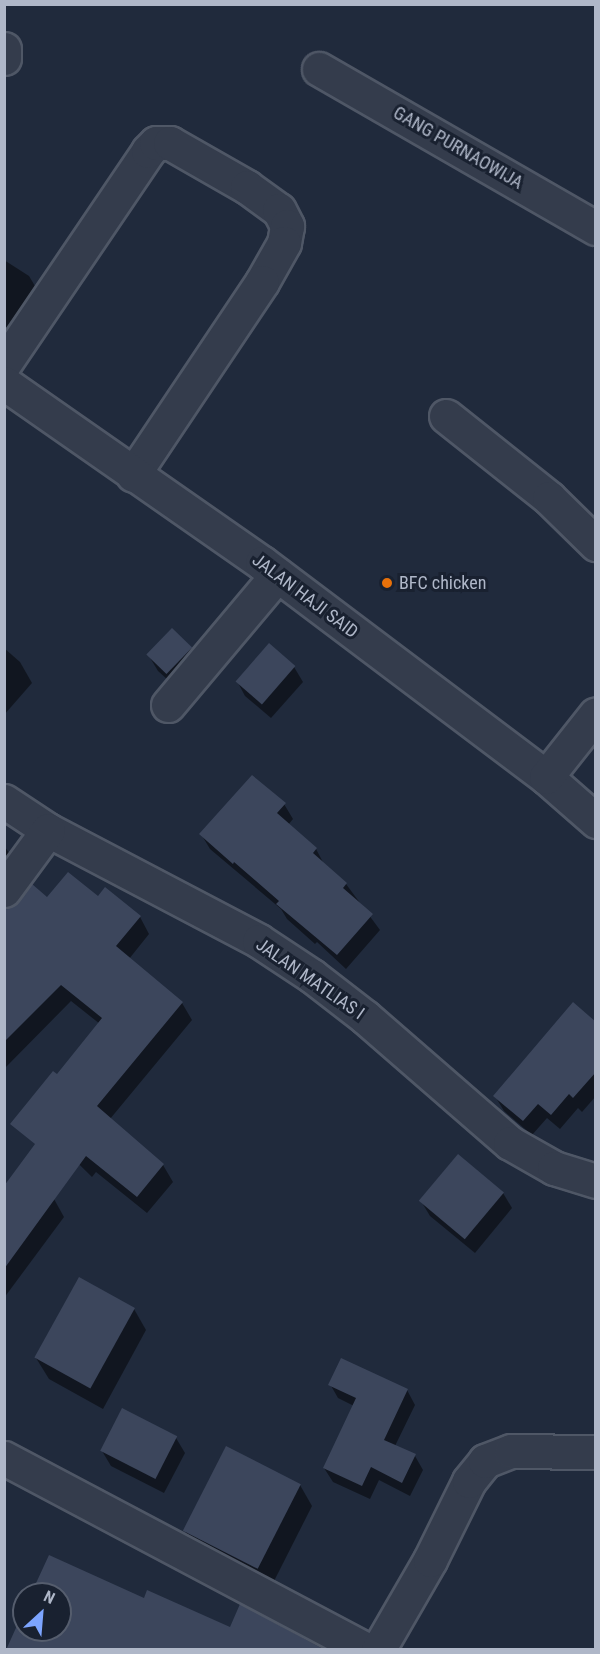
<!DOCTYPE html>
<style>
body{margin:0}
#map{position:relative;width:600px;height:1654px;overflow:hidden;background:#202a3c;font-family:"Roboto Condensed",sans-serif}
div>[style]{position:absolute}
.shadow>*{inset:0;background:#0007}
.building>*{inset:0;background:#3c465c;transform-origin:0 0}
.roads{filter:drop-shadow(2px 0 #4f5766) drop-shadow(-2px 0 #4f5766) drop-shadow(0 2px #4f5766) drop-shadow(0 -2px #4f5766)}
.minor>*{height:33px;margin:-16.5px;padding:0 16.5px;transform-origin:16.5px;border-radius:16.5px;background:#343c4c}
.dots>*{width:16px;height:16px;translate:-50% -50%;box-sizing:border-box;border:3px solid #192130;border-radius:50%}
span{translate:-50% -50%;white-space:nowrap;text-align:center;line-height:1.15;-webkit-text-stroke:6px #192130;paint-order:stroke}
.street-label{font-size:18px;color:#afb7c8}
.poi-label{font-size:18px;color:#afb7c8}
.left{translate:0 -50%;text-align:left}
.frame{position:absolute;inset:0;border:6px solid #afb7c8;pointer-events:none}
.north{position:absolute;left:12px;top:1582px;width:60px;height:60px;box-sizing:border-box;background:#192130;border:2px solid #555d6d;border-radius:50%;rotate:26deg;font-size:16px;font-weight:700;line-height:24px;text-align:center;color:#afb7c8}
.north::after{content:'';display:block;margin:auto;width:21px;height:27px;background:#7da5ff;clip-path:polygon(50% 0,100% 100%,50% 72%,0 100%)}
</style>
<div id="map">
<div class="shadow">
<div style="clip-path:polygon(4px 260px,29px 276px,38px 291px,14px 331px,4px 326px)"></div>
<div style="clip-path:polygon(269px 645px,294px 667px,303px 682px,271px 718px,245px 696px,237px 681px)"></div>
<div style="clip-path:polygon(4px 648px,20px 662px,32px 683px,4px 715px)"></div>
<div style="clip-path:polygon(191px 648px,200px 663px,178px 689px,158px 671px,149px 656px)"></div>
<div style="clip-path:polygon(284px 804px,293px 819px,288px 825px,316px 849px,324px 864px,346px 884px,380px 930px,346px 969px,317px 942px,315px 944px,287px 919px,281px 909px,210px 849px,201px 834px)"></div>
<div style="clip-path:polygon(4px 846px,20px 867px,4px 890px)"></div>
<div style="clip-path:polygon(32px 886px,48px 899px,98px 898px,140px 917px,149px 934px,129px 959px,182px 1003px,192px 1020px,110px 1119px,163px 1165px,173px 1182px,147px 1213px,96px 1172px,92px 1177px,37px 1123px,57px 1076px,100px 1024px,71px 1001px,4px 1069px,4px 910px,13px 908px)"></div>
<div style="clip-path:polygon(596px 1024px,596px 1096px,582px 1112px,578px 1108px,560px 1129px,547px 1118px,532px 1135px,504px 1111px,495px 1096px)"></div>
<div style="clip-path:polygon(458px 1156px,503px 1193px,512px 1208px,475px 1253px,430px 1216px,421px 1201px)"></div>
<div style="clip-path:polygon(4px 1189px,54px 1199px,64px 1217px,4px 1298px)"></div>
<div style="clip-path:polygon(134px 1309px,146px 1330px,103px 1409px,49px 1379px,36px 1358px)"></div>
<div style="clip-path:polygon(330px 1384px,407px 1390px,415px 1405px,395px 1446px,415px 1456px,423px 1470px,410px 1496px,379px 1480px,370px 1499px,333px 1482px,324px 1468px,354px 1406px,338px 1398px)"></div>
<div style="clip-path:polygon(176px 1438px,185px 1453px,164px 1493px,111px 1466px,102px 1451px)"></div>
<div style="clip-path:polygon(300px 1485px,312px 1506px,270px 1589px,197px 1552px,185px 1531px)"></div>
</div>
<div class="building">
<div style="left:172px;top:628px;width:28px;height:37px;rotate:44deg"></div>
<div style="left:269px;top:643px;width:35px;height:51px;rotate:41deg"></div>
<div style="clip-path:polygon(252px 775px,286px 803px,277px 813px,317px 848px,313px 853px,347px 883px,343px 888px,373px 914px,337px 955px,276px 904px,279px 901px,234px 862px,233px 864px,199px 834px)"></div>
<div style="clip-path:polygon(68px 872px,98px 896px,105px 887px,141px 916px,116px 946px,183px 1002px,97px 1106px,164px 1164px,137px 1197px,86px 1156px,4px 1269px,4px 1186px,35px 1144px,10px 1124px,53px 1071px,57px 1074px,102px 1018px,61px 985px,4px 1042px,4px 908px,19px 902px,32px 884px,47px 897px)"></div>
<div style="clip-path:polygon(573px 1002px,596px 1022px,596px 1072px,573px 1098px,569px 1094px,551px 1115px,538px 1104px,523px 1121px,493px 1096px)"></div>
<div style="left:458px;top:1154px;width:60px;height:61px;rotate:40deg"></div>
<div style="left:79px;top:1277px;width:64px;height:92px;rotate:29deg"></div>
<div style="clip-path:polygon(341px 1358px,408px 1389px,384px 1440px,416px 1454px,402px 1483px,371px 1467px,362px 1486px,323px 1468px,356px 1398px,328px 1385px)"></div>
<div style="left:122px;top:1408px;width:62px;height:48px;rotate:27deg"></div>
<div style="left:226px;top:1446px;width:84px;height:95px;rotate:27deg"></div>
<div style="clip-path:polygon(49px 1555px,144px 1598px,147px 1590px,230px 1627px,240px 1604px,325px 1650px,6px 1650px,24px 1610px,24px 1630px,60px 1630px,60px 1594px,31px 1594px)"></div>
</div>
<div class="roads">
<div class="minor">
<div style="left:4px;top:49px;width:9px;rotate:90deg"></div>
<div style="left:319px;top:69px;width:319px;rotate:29.9deg"></div>
<div style="left:4px;top:364px;width:257px;rotate:-55.9deg"></div>
<div style="left:148px;top:151px;width:11px;rotate:-45deg"></div>
<div style="left:156px;top:143px;width:14px"></div>
<div style="left:170px;top:143px;width:89px;rotate:29.7deg"></div>
<div style="left:247px;top:187px;width:39px;rotate:36deg"></div>
<div style="left:279px;top:210px;width:18px;rotate:63deg"></div>
<div style="left:287px;top:226px;width:17px;rotate:100deg"></div>
<div style="left:284px;top:243px;width:45px;rotate:119.4deg"></div>
<div style="left:262px;top:282px;width:232px;rotate:123.8deg"></div>
<div style="left:4px;top:383px;width:315px;rotate:34.9deg"></div>
<div style="left:262px;top:563px;width:356px;rotate:37deg"></div>
<div style="left:546px;top:777px;width:67px;rotate:41.3deg"></div>
<div style="left:446px;top:416px;width:132px;rotate:38.5deg"></div>
<div style="left:549px;top:498px;width:66px;rotate:44.4deg"></div>
<div style="left:168px;top:705px;width:170px;rotate:-50deg"></div>
<div style="left:546px;top:777px;width:80px;rotate:-51.6deg"></div>
<div style="left:4px;top:801px;width:53px;rotate:33.4deg"></div>
<div style="left:48px;top:830px;width:238px;rotate:27.7deg"></div>
<div style="left:259px;top:941px;width:64px;rotate:33.4deg"></div>
<div style="left:312px;top:976px;width:67px;rotate:37.7deg"></div>
<div style="left:365px;top:1017px;width:192px;rotate:41deg"></div>
<div style="left:510px;top:1143px;width:51px;rotate:29.6deg"></div>
<div style="left:554px;top:1168px;width:44px;rotate:17.2deg"></div>
<div style="left:4px;top:890px;width:74px;rotate:-53.7deg"></div>
<div style="left:4px;top:1458px;width:410px;rotate:27.9deg"></div>
<div style="left:378px;top:1650px;width:104px;rotate:-60deg"></div>
<div style="left:430px;top:1560px;width:88px;rotate:-63.7deg"></div>
<div style="left:469px;top:1481px;width:26px;rotate:-51deg"></div>
<div style="left:485px;top:1461px;width:28px;rotate:-21deg"></div>
<div style="left:511px;top:1451px;width:85px;rotate:0.7deg"></div>
</div>
</div>
<div class="dots">
<div style="left:387px;top:583px;background:#e8710a"></div>
</div>
<div class="street-label">
<span style="left:458px;top:148px;rotate:30deg">GANG PURNAOWIJA</span>
<span style="left:305px;top:596px;rotate:37deg">JALAN HAJI SAID</span>
<span style="left:310px;top:979px;rotate:35deg">JALAN MATLIAS I</span>
</div>
<div class="poi-label">
<span class="left" style="left:399px;top:583px">BFC chicken</span>
</div>
<div class="frame"></div>
<div class="north">N</div>
</div>
